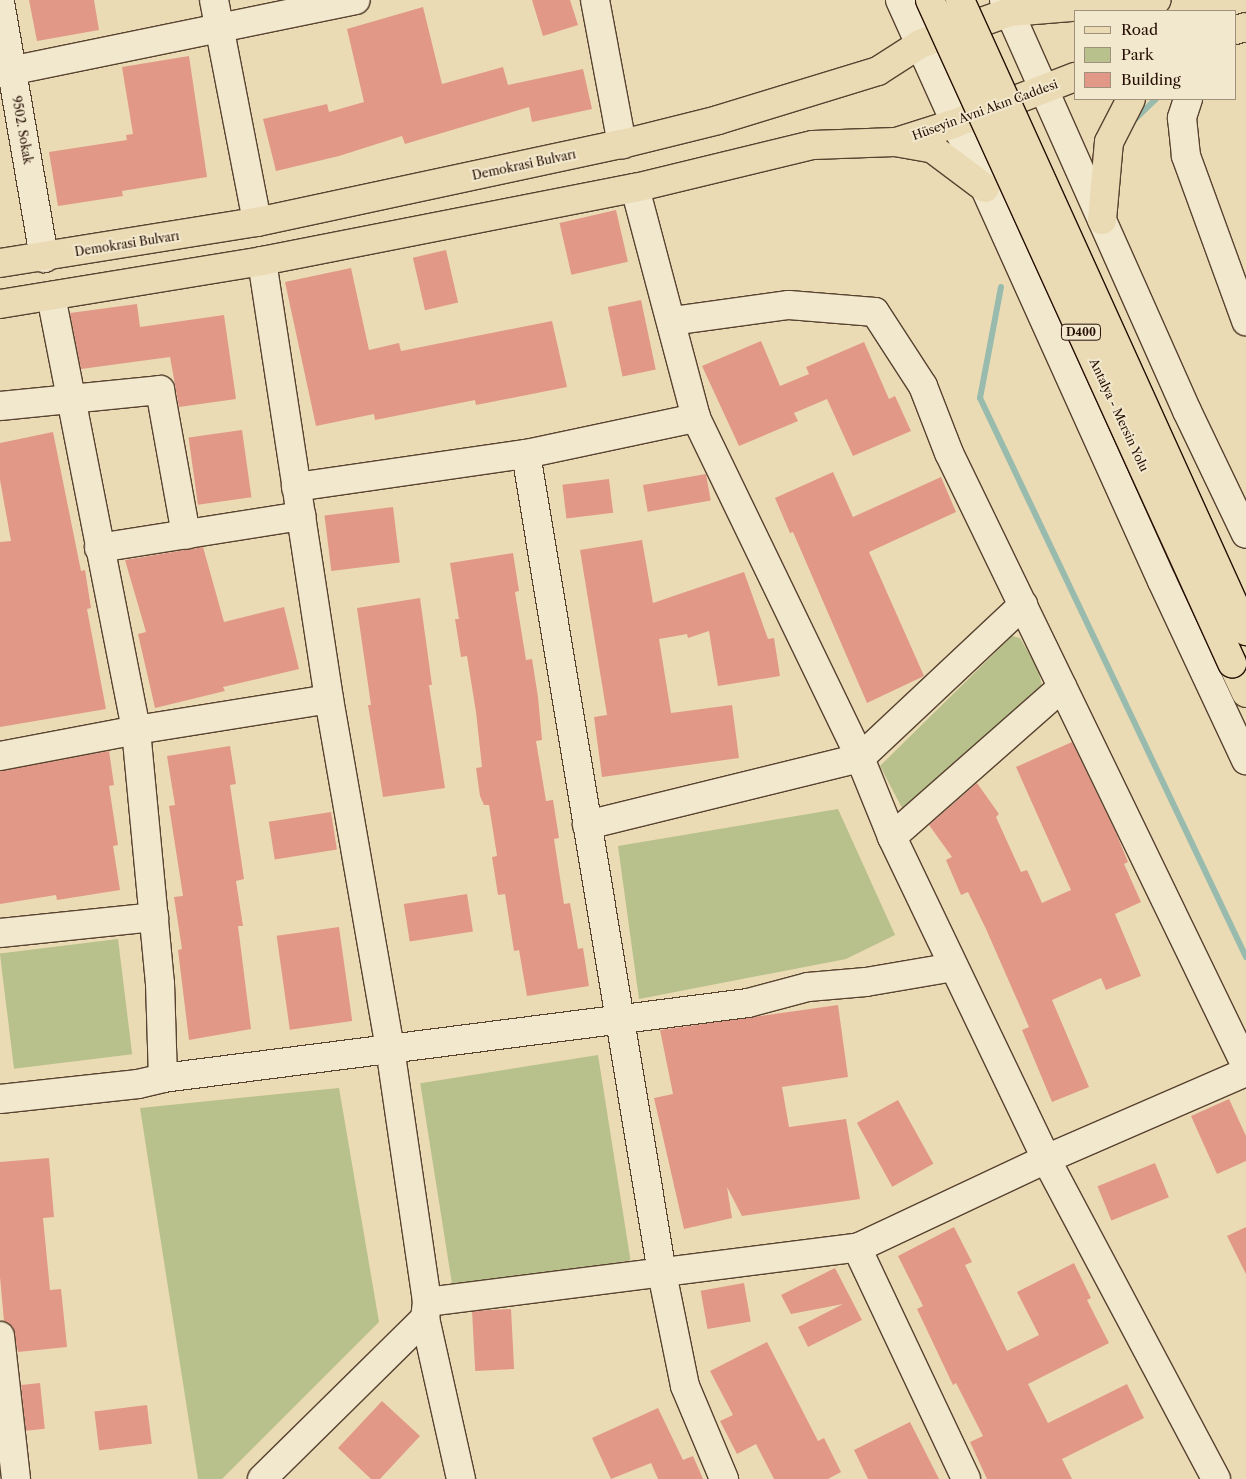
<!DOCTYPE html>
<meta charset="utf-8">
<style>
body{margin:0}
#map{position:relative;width:1246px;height:1479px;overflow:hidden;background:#eadbb4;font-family:"Libre Caslon Text",serif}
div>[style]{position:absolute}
.green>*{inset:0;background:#b8c08b;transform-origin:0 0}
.stream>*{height:6px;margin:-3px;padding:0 3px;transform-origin:3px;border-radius:3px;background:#98bbae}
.building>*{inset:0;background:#e29887;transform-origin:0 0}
.roads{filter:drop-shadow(1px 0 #584230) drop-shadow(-1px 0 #584230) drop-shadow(0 1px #584230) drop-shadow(0 -1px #584230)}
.minor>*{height:28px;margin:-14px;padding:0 14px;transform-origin:14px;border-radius:14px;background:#f1e8ce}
.major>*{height:28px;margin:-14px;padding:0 14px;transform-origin:14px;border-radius:14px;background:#eadbb4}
.highway>*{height:28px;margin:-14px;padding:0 14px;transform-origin:14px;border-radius:14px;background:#eadbb4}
.bridges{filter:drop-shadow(1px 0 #270f04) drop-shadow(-1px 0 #270f04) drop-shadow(0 1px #270f04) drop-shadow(0 -1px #270f04)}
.highway-bridge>*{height:28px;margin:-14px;padding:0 14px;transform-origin:14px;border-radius:14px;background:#eadbb4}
span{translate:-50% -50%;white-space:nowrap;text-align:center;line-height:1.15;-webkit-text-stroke:4px #f1e8ce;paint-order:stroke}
.shield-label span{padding:1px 4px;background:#f1e8ce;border:1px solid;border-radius:4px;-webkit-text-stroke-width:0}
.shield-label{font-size:11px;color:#270f04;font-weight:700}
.street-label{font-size:12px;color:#270f04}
.legend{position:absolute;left:1074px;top:10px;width:162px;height:90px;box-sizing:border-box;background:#f1e8ce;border:1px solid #a0917d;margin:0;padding:6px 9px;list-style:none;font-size:15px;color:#270f04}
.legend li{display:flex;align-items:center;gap:10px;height:25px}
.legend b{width:25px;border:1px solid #a0917d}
</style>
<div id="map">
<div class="green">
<div style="clip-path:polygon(1012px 636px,1020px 638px,1038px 669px,1043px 690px,911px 825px,880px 766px)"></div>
<div style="clip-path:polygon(838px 809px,895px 935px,846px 959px,639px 999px,618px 846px)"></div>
<div style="left:118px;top:939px;width:116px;height:119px;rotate:83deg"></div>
<div style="left:598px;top:1055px;width:208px;height:180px;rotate:81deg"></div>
<div style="clip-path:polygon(339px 1088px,379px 1322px,222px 1479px,198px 1479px,140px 1108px)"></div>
</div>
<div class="stream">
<div style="left:1132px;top:122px;width:33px;rotate:-44deg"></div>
<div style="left:1001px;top:287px;width:113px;rotate:100.7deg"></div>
<div style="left:980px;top:398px;width:619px;rotate:64.55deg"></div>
</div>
<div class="building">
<div style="clip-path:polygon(29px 0,94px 0,99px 30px,37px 41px)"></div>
<div style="clip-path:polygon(532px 0,570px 0,578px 25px,543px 36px)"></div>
<div style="clip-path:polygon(423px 7px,442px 84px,503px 67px,508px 85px,583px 69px,592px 109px,532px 122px,529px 107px,405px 144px,402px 136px,339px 156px,276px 171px,263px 119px,327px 104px,329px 112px,364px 102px,347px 29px)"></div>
<div style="clip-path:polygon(189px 56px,207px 177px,122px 191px,123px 196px,58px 206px,49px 152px,127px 140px,126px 135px,133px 134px,122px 67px)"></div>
<div style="left:616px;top:210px;width:53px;height:58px;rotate:77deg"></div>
<div style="left:446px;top:250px;width:54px;height:34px;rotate:77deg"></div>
<div style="clip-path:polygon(351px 268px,369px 350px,399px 343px,401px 351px,552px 321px,567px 387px,476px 405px,475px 400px,375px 420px,374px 414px,316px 426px,285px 282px)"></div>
<div style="left:641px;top:300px;width:71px;height:34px;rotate:78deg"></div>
<div style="clip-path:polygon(137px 304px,140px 327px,224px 315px,236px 399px,179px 407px,170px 357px,81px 369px,70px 313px)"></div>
<div style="clip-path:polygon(761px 341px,780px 386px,809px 374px,806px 367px,864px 342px,889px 399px,895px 396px,911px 431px,853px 456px,827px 399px,794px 413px,798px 421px,739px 446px,702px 366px)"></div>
<div style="left:242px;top:430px;width:68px;height:54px;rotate:82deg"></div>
<div style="clip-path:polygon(53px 432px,81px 571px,85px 570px,91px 608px,87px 609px,106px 709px,0 727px,0 542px,11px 541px,0 480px,0 443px)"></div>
<div style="clip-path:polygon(833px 472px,853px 517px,941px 477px,956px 512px,869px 552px,924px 676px,867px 703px,793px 532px,790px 533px,775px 498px)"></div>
<div style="left:706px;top:474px;width:27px;height:64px;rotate:80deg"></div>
<div style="left:609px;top:479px;width:34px;height:47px;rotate:83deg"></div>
<div style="left:393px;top:507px;width:56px;height:69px;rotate:83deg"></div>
<div style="clip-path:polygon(642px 540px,653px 603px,744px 572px,768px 639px,774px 638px,780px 676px,718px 686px,709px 631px,688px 638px,687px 634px,659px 639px,671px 713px,732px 705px,739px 758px,602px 777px,594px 717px,607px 715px,580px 550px)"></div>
<div style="clip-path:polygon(203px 547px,224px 622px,284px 607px,299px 669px,223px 687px,225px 691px,155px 708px,138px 634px,146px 632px,125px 560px)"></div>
<div style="clip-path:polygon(513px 553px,519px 591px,515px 592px,526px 660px,532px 659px,538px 697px,542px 740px,536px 741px,546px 801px,553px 800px,559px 838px,554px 839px,564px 904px,570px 903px,578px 949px,583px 948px,589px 986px,527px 996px,519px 950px,514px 951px,505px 894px,498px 895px,492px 857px,497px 856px,489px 805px,484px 805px,480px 796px,476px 768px,482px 767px,476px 712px,467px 656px,461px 657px,455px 619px,459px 619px,450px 563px)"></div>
<div style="clip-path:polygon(420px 598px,432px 685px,429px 685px,445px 788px,383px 797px,368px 705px,371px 705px,357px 608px)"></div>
<div style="clip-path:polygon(1072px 742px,1116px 833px,1128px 862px,1124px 864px,1141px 902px,1115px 914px,1141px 976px,1106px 990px,1101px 978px,1052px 1000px,1089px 1087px,1052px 1102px,1022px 1030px,1029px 1027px,986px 929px,968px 892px,961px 895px,946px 860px,952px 857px,929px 825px,977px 783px,999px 814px,996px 817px,1021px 872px,1027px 870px,1042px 903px,1071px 890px,1016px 767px)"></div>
<div style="clip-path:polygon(230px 746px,236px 784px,230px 785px,244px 879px,236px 881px,243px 926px,238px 926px,251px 1029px,189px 1040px,178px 950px,182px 949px,174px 897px,183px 896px,169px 806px,175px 805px,167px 756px)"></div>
<div style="clip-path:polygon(109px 751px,114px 785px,109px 786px,118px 845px,113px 846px,120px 890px,57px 900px,56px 895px,0 904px,0 771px)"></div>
<div style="left:331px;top:812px;width:38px;height:63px;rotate:81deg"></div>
<div style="left:467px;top:894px;width:38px;height:64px;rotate:81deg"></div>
<div style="left:339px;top:927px;width:95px;height:63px;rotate:82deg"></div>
<div style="clip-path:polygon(838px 1005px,848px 1077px,782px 1087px,789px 1127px,846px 1119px,860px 1199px,742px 1216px,727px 1187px,732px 1218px,684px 1229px,654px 1098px,673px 1094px,660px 1030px)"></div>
<div style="clip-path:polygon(1229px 1099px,1246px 1136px,1246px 1161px,1217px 1174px,1191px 1116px)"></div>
<div style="left:898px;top:1100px;width:73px;height:47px;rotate:61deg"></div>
<div style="clip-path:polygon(49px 1158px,54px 1217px,43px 1218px,50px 1290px,61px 1289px,67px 1347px,18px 1352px,13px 1327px,4px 1321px,0 1277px,0 1162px)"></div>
<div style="left:1155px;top:1163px;width:37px;height:62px;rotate:68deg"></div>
<div style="clip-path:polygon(954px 1227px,972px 1262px,965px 1265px,1007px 1351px,1039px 1335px,1017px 1292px,1074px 1263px,1091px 1298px,1087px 1300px,1109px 1343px,1028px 1384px,1048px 1423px,1127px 1384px,1144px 1418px,1062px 1459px,1072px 1479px,987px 1479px,970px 1442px,983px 1436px,956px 1383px,953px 1385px,917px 1309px,923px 1306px,898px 1256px)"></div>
<div style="clip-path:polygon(1246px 1227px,1246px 1274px,1227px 1236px)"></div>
<div style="clip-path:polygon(835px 1268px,862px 1320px,808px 1347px,798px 1327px,843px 1304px,791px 1314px,781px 1295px)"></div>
<div style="left:744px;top:1283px;width:39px;height:44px;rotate:80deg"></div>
<div style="left:511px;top:1309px;width:60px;height:39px;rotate:87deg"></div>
<div style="clip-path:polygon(767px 1342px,818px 1441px,824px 1438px,841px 1472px,828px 1479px,774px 1479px,756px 1444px,737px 1454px,720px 1421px,733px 1415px,710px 1371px)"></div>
<div style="left:40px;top:1383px;width:46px;height:19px;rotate:84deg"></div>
<div style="clip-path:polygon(382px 1401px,420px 1436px,380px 1479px,371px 1479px,338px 1448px)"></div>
<div style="left:147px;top:1405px;width:39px;height:53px;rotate:83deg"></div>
<div style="clip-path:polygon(658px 1408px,683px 1460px,693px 1456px,703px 1479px,658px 1479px,651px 1463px,611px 1479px,592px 1438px)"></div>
<div style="clip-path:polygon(910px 1422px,939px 1479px,868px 1479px,854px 1450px)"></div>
</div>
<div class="roads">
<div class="minor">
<div style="left:214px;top:0;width:226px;rotate:79deg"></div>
<div style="left:595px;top:0;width:147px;rotate:79.4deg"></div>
<div style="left:900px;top:0;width:637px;rotate:65.73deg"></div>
<div style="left:1162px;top:581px;width:198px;rotate:64.9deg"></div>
<div style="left:1004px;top:0;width:450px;rotate:66deg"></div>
<div style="left:1187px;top:411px;width:136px;rotate:64.4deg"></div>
<div style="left:0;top:2px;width:260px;rotate:80.2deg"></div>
<div style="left:0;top:73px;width:363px;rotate:-11.6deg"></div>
<div style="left:1188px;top:99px;width:20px;rotate:108deg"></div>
<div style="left:1182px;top:118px;width:38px;rotate:84deg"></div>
<div style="left:1186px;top:156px;width:176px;rotate:70deg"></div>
<div style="left:635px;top:188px;width:238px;rotate:75.1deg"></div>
<div style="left:696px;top:418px;width:377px;rotate:64.2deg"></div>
<div style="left:860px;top:758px;width:85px;rotate:67.9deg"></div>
<div style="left:892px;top:837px;width:357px;rotate:64.4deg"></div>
<div style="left:1046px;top:1159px;width:362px;rotate:62deg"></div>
<div style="left:262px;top:261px;width:443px;rotate:81.3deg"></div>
<div style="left:329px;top:699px;width:354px;rotate:80.1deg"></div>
<div style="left:390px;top:1048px;width:257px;rotate:81.7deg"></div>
<div style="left:427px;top:1302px;width:16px;rotate:97deg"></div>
<div style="left:425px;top:1318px;width:165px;rotate:77.4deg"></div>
<div style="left:51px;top:296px;width:442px;rotate:78.9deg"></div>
<div style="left:136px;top:730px;width:254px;rotate:84.6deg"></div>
<div style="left:160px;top:983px;width:95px;rotate:88.2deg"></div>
<div style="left:672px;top:321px;width:118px;rotate:-7.8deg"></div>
<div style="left:789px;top:305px;width:86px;rotate:4.7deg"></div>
<div style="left:875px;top:312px;width:88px;rotate:57deg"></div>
<div style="left:923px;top:386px;width:72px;rotate:68.8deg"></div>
<div style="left:949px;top:453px;width:681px;rotate:64.15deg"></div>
<div style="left:0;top:406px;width:161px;rotate:-5.7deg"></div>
<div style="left:160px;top:390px;width:147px;rotate:79.8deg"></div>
<div style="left:526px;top:454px;width:830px;rotate:80.57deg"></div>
<div style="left:662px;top:1273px;width:115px;rotate:78.5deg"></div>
<div style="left:685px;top:1386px;width:101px;rotate:67.2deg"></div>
<div style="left:296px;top:487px;width:232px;rotate:-8.2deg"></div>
<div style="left:526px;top:454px;width:174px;rotate:-12deg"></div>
<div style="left:99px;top:548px;width:205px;rotate:-9deg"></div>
<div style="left:0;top:756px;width:138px;rotate:-10.8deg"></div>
<div style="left:136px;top:730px;width:195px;rotate:-9.1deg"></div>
<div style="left:587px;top:825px;width:281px;rotate:-13.8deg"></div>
<div style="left:860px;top:758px;width:224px;rotate:-43.2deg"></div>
<div style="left:892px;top:837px;width:227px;rotate:-41.4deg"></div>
<div style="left:0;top:933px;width:155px;rotate:-5.9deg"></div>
<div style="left:0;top:1099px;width:139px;rotate:-6.2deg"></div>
<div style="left:138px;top:1084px;width:26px;rotate:-13deg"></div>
<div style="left:163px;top:1078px;width:590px;rotate:-7.31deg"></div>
<div style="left:748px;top:1003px;width:62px;rotate:-14.9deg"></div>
<div style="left:808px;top:987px;width:58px;rotate:-4.9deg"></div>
<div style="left:866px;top:982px;width:89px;rotate:-9.7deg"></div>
<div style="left:857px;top:1248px;width:255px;rotate:64.7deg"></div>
<div style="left:427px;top:1302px;width:433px;rotate:-7.2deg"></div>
<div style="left:857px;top:1248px;width:209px;rotate:-25.2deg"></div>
<div style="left:1046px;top:1159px;width:218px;rotate:-23.5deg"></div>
<div style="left:0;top:1336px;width:144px;rotate:83.6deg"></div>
<div style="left:262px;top:1479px;width:229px;rotate:-44.6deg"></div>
</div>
<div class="major">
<div style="left:1235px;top:30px;width:11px;rotate:-15deg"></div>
<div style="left:899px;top:141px;width:57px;rotate:-17.5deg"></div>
<div style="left:953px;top:124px;width:131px;rotate:-21.1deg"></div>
<div style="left:1102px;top:220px;width:78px;rotate:-84.9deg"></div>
<div style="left:1109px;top:142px;width:48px;rotate:-62.9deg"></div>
<div style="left:0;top:263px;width:260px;rotate:-9.1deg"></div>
<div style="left:257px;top:222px;width:373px;rotate:-12.1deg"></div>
<div style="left:622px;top:144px;width:99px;rotate:-14deg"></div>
<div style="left:718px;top:120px;width:167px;rotate:-17deg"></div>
<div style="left:878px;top:71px;width:50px;rotate:-32.7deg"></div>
<div style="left:920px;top:44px;width:96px;rotate:-19.6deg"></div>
<div style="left:1010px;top:12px;width:147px;rotate:-4.7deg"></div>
<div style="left:0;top:304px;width:266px;rotate:-9.3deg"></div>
<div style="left:262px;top:261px;width:380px;rotate:-11.1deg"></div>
<div style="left:635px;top:188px;width:183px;rotate:-13.6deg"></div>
<div style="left:813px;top:145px;width:82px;rotate:-2.1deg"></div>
<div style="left:895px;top:142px;width:39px;rotate:10deg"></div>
<div style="left:933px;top:149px;width:65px;rotate:36.9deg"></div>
</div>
<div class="highway">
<div style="left:1232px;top:663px;width:33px;rotate:65deg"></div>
</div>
</div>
<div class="bridges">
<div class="highway-bridge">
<div style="left:930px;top:0;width:729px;rotate:65.51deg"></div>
<div style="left:960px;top:0;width:693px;rotate:65.62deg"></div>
</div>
</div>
<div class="shield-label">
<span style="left:1081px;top:332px">D400</span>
</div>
<div class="street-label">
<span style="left:985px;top:110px;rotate:-20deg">Hüseyin Avni Akın Caddesi</span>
<span style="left:22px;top:130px;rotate:80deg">9502. Sokak</span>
<span style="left:524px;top:165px;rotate:-12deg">Demokrasi Bulvarı</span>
<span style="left:127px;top:244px;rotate:-9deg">Demokrasi Bulvarı</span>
<span style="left:1119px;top:415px;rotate:65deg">Antalya - Mersin Yolu</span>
</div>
<ul class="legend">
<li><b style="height:6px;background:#eadbb4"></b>Road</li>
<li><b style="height:14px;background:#b8c08b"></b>Park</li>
<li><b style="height:14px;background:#e29887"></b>Building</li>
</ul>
</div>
